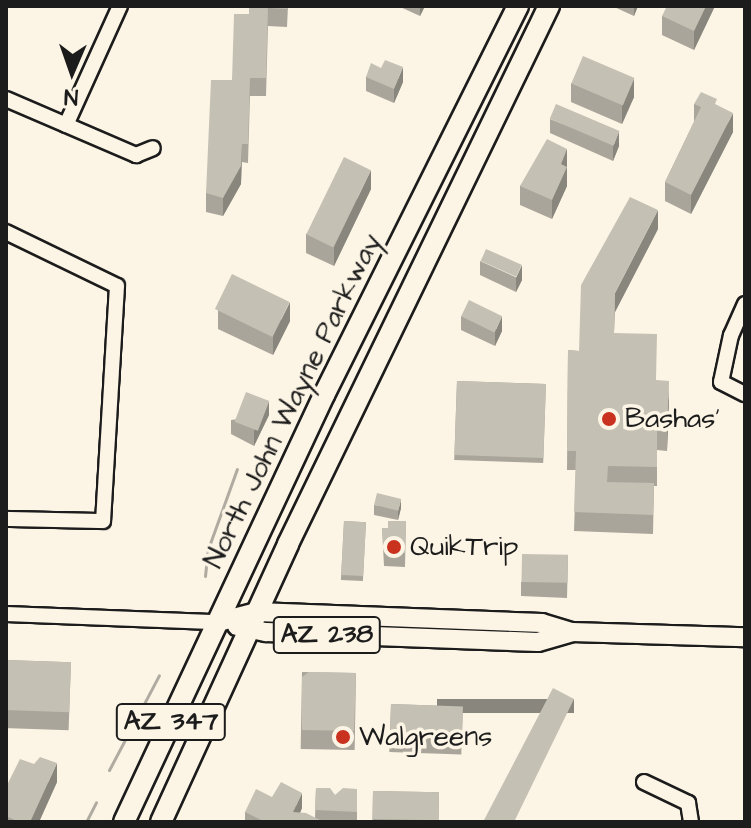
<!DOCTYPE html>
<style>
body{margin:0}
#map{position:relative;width:751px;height:828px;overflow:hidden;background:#fcf5e5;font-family:"Architects Daughter",sans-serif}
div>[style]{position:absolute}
.stream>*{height:3px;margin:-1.5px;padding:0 1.5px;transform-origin:1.5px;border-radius:1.5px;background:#b0aba1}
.roads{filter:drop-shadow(2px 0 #1c1c1c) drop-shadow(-2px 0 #1c1c1c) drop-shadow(0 2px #1c1c1c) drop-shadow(0 -2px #1c1c1c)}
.minor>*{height:14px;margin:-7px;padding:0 7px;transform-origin:7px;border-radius:7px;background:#fcf5e5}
.major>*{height:18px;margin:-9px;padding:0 9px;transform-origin:9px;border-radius:9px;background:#fcf5e5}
.highway>*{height:20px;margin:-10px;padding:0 10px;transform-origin:10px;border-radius:10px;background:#fcf5e5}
.wall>*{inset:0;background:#a9a59a;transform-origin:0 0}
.shaded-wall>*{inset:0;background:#89867d;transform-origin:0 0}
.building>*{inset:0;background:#c4c0b3;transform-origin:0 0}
.dots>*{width:22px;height:22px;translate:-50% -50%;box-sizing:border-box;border:4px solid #fcf5e5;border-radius:50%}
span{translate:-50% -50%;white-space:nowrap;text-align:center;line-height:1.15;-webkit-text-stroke:7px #fcf5e5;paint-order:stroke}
.shield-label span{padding:2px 6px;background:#fcf5e5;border:2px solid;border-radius:6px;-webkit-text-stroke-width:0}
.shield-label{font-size:26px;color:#1c1c1c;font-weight:700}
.street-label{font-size:28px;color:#1c1c1c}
.poi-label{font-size:28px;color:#1c1c1c}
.left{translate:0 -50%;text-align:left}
.frame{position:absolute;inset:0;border:8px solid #1c1c1c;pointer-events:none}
.north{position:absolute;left:32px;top:32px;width:80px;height:80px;-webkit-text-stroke:6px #fcf5e5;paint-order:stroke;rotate:182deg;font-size:22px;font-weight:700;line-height:32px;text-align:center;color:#1c1c1c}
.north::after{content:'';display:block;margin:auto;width:28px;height:36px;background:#1c1c1c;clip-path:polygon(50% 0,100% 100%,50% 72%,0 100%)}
</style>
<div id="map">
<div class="stream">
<div style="left:205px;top:576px;width:27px;rotate:-84deg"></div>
<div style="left:208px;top:549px;width:85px;rotate:-70.1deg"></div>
<div style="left:109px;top:770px;width:107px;rotate:-62.2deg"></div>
<div style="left:86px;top:822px;width:22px;rotate:-63deg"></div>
</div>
<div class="roads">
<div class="minor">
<div style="left:6px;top:99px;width:142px;rotate:23.3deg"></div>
<div style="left:136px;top:155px;width:18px;rotate:-22deg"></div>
<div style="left:66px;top:125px;width:131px;rotate:-65.6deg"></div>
<div style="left:6px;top:232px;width:123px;rotate:25.9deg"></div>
<div style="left:117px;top:286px;width:235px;rotate:93.4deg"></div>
<div style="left:103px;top:521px;width:97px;rotate:-178.8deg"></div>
<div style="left:745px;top:304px;width:34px;rotate:114deg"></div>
<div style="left:731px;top:335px;width:48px;rotate:102deg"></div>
<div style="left:721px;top:382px;width:27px;rotate:27deg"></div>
<div style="left:6px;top:614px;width:212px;rotate:2.2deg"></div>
<div style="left:644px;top:782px;width:49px;rotate:25.5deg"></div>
<div style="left:688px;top:803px;width:19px;rotate:81deg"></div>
</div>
<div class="major">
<div style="left:218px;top:622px;width:40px;rotate:-14.4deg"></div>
<div style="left:257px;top:612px;width:285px;rotate:2.2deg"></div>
<div style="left:542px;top:623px;width:31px;rotate:17deg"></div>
<div style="left:572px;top:632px;width:173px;rotate:1.7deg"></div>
<div style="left:237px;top:626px;width:30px;rotate:12deg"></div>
<div style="left:266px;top:632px;width:272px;rotate:2.1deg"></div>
<div style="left:538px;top:642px;width:35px;rotate:-16deg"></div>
</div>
<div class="highway">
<div style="left:124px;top:822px;width:472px;rotate:-64.9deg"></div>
<div style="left:324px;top:395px;width:435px;rotate:-63.5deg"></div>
<div style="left:161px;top:822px;width:306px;rotate:-65.4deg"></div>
<div style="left:288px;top:544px;width:598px;rotate:-64.12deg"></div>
</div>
</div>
<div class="wall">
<div style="clip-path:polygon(249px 6px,288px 6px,287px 27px,268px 26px,266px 96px,250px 96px,248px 163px,242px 162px,241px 184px,223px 216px,206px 212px,206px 193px,232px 80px,249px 14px)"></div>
<div style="clip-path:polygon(398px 6px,425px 6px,420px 16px)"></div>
<div style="clip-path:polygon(612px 6px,638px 6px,634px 16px)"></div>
<div style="clip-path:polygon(715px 6px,694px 50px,662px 35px,662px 16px)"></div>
<div style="clip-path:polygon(381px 68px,403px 82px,394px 103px,366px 91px,366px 77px)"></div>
<div style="clip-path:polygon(571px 83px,634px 97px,622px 124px,571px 102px)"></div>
<div style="clip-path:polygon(694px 104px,717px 105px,733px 132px,691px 214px,665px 201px,665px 182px,694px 122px)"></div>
<div style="clip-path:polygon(550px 119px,619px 146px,613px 161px,550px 133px)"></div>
<div style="clip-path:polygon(567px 149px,567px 186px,552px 219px,520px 205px,520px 186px)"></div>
<div style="clip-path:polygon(371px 189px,334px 266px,306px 253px,306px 234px)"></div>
<div style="clip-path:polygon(658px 229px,615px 312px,614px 333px,656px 380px,669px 400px,667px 451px,657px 450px,657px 486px,654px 486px,653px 534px,574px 531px,576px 470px,567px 470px,568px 350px,579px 351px)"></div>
<div style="clip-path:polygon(480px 261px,522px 280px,516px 292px,480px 275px)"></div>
<div style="clip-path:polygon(218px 310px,290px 321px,273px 355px,218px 329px)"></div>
<div style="clip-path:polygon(461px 316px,502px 331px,495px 346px,461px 330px)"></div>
<div style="left:457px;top:381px;width:89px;height:79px;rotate:2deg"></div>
<div style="clip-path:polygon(269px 415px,254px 446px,231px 434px,231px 420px)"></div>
<div style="clip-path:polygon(374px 505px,401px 508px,398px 520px,374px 515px)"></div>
<div style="left:344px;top:521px;width:22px;height:59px;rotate:3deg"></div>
<div style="clip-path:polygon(406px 521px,405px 567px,384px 566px,382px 528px,388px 528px)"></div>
<div style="clip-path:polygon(568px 555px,567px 598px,521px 596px,521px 582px)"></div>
<div style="left:6px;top:660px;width:65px;height:68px;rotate:2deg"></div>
<div style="left:356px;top:673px;width:77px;height:54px;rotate:91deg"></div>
<div style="left:391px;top:704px;width:72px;height:48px;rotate:2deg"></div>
<div style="clip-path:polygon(57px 782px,39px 822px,6px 822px,6px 787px)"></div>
<div style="clip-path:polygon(316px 788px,335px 795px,357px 789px,357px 822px,245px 822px,245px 812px,272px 797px,302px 808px,300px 813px,315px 818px)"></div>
<div style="left:373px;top:791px;width:66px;height:31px;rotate:1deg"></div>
</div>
<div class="shaded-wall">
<div style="clip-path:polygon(420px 6px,425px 6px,420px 16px)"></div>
<div style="clip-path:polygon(634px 6px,638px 6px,634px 16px)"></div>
<div style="clip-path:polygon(706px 6px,715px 6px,694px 50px,694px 31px)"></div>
<div style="clip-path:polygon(403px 67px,403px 82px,394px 103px,394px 89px)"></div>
<div style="clip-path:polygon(634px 78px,634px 97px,622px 124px,622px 105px)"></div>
<div style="clip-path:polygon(733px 113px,733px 132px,691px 214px,691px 195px)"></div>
<div style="clip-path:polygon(619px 131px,619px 146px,613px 161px,613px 147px)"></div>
<div style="clip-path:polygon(242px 144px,241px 184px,223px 216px,223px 198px)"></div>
<div style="clip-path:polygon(567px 149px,567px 186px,552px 219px,552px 200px,561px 164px)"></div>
<div style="clip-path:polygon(371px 170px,371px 189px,334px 266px,334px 247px)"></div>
<div style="clip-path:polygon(658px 210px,658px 229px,615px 312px,615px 293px)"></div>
<div style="clip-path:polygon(522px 265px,522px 280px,516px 292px,516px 278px)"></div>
<div style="clip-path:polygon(290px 302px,290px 321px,273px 355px,273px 336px)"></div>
<div style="clip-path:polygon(502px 316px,502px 331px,495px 346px,495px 332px)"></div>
<div style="clip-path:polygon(669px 381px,669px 400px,667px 451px,667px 432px)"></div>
<div style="clip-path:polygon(269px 401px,269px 415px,254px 446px,254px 431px)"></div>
<div style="clip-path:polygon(401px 499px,401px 508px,398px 520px,398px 511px)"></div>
<div style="left:574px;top:699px;width:14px;height:137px;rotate:90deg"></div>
<div style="clip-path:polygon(57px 763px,57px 782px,39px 822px,30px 822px)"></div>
<div style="clip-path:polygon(302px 793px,302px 808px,296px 822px,293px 812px)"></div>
</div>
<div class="building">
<div style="clip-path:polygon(249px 6px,287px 6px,287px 9px,268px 8px,266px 78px,250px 78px,248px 144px,242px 144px,241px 166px,223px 198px,206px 193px,211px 80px,232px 80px,234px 14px,249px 14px)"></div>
<div style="clip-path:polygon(667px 6px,706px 6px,694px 31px,662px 16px)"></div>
<div style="left:583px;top:56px;width:56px;height:30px;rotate:23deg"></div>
<div style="clip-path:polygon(385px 60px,403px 67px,394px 89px,366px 77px,371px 63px,381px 68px)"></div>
<div style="clip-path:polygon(701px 92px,717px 99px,715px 104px,733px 113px,691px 195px,665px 182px,701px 107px,694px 104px)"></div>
<div style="left:556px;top:104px;width:69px;height:16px;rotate:23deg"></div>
<div style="clip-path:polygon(547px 139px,567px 149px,561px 164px,567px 167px,552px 200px,520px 186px)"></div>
<div style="left:344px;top:157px;width:30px;height:86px;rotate:26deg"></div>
<div style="clip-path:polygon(630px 197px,658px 210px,615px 293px,614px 333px,657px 334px,656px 380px,669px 381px,667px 432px,657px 431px,657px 467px,608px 466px,607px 482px,654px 483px,653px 515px,574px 512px,576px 451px,567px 451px,568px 350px,579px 351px,581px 285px)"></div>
<div style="left:486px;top:249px;width:39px;height:13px;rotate:24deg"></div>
<div style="left:232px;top:274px;width:64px;height:39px;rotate:26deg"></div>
<div style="left:469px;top:300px;width:37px;height:18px;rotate:26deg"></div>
<div style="left:457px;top:381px;width:89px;height:74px;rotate:2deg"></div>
<div style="left:246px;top:392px;width:25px;height:32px;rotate:21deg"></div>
<div style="left:377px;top:493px;width:25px;height:12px;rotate:14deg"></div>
<div style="left:344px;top:521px;width:22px;height:54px;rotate:3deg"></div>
<div style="clip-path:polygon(388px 521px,406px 521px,405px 553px,384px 552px,382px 528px,388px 528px)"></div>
<div style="left:522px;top:554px;width:46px;height:28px;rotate:1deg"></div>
<div style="left:6px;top:660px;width:65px;height:50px;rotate:2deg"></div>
<div style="clip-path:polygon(309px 672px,356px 673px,354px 731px,302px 730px,302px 677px)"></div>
<div style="clip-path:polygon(553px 688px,574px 699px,514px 822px,483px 822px)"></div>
<div style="left:391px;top:704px;width:72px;height:29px;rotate:2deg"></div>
<div style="clip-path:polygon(40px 757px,57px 763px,30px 822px,19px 822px,6px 816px,6px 787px,20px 759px,34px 764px)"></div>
<div style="clip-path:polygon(281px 782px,302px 793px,293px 812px,306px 813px,324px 822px,265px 822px,245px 812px,256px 789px,272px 797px)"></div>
<div style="clip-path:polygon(316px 788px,330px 788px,335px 795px,343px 788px,357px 789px,357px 812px,315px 810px)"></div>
<div style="left:373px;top:791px;width:66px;height:28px;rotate:1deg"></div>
</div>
<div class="dots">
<div style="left:609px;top:419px;background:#c8321e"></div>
<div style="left:394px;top:547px;background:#c8321e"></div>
<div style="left:343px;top:737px;background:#c8321e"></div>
</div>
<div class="shield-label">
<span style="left:327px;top:635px">AZ 238</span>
<span style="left:171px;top:722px">AZ 347</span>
</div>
<div class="street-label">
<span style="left:293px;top:401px;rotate:-64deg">North John Wayne Parkway</span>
</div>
<div class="poi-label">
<span class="left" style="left:625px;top:419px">Bashas'</span>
<span class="left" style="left:410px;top:547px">QuikTrip</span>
<span class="left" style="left:359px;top:737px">Walgreens</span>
</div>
<div class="frame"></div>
<div class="north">N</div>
</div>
